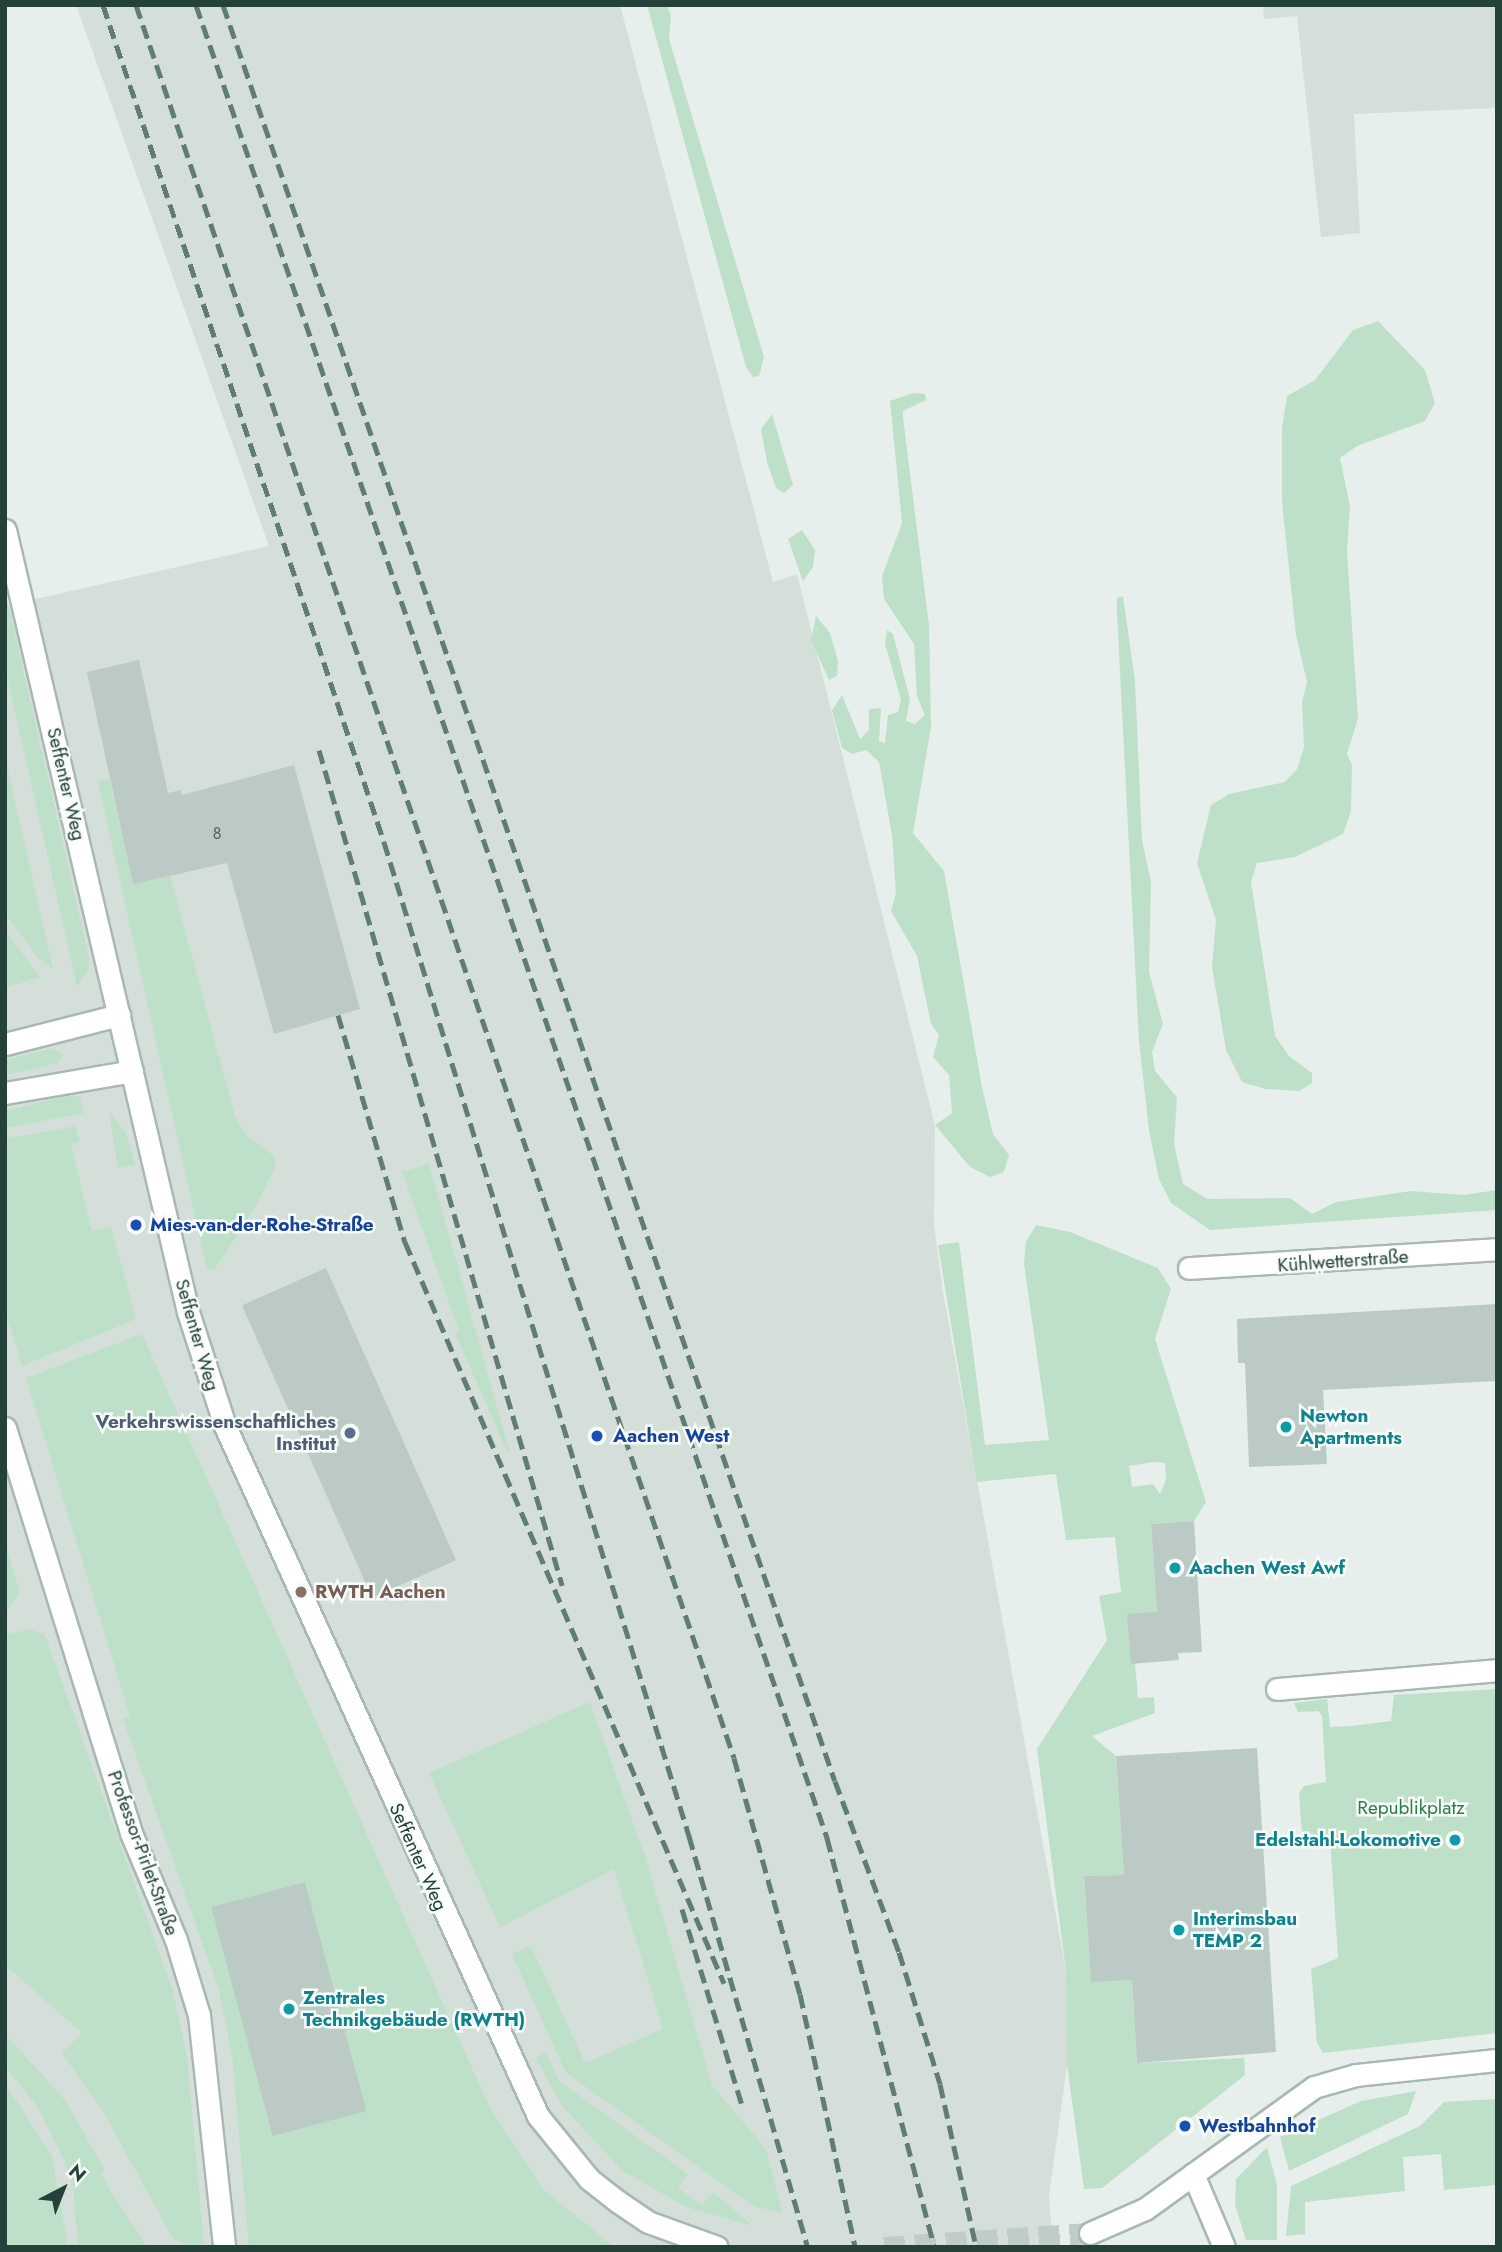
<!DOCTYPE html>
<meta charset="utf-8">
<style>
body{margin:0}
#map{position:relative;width:1502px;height:2252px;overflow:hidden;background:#e6efeb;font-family:Jost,sans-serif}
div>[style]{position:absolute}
.built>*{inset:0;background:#d4dfda}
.green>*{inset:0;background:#bfe0c8}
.building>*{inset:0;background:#bbcac4;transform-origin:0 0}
.secondary-tunnel>*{height:21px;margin-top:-10.5px;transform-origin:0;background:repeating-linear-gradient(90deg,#bfccc8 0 21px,transparent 0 31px)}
.roads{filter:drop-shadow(2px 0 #a8b8b2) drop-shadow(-2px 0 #a8b8b2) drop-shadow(0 2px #a8b8b2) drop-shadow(0 -2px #a8b8b2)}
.street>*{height:21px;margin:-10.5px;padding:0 10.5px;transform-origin:10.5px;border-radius:10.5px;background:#fff}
.secondary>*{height:21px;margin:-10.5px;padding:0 10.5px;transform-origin:10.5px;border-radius:10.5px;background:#fff}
.rail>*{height:5px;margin-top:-2.5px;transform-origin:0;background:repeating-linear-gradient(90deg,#5f7d75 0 14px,transparent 0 21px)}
.dots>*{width:19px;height:19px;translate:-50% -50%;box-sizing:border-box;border:4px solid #f7fbf9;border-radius:50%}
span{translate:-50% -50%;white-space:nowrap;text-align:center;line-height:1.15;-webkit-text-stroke:5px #f7fbf9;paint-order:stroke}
.number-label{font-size:16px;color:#4a645c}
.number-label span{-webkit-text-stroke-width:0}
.street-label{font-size:19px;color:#24423a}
.transit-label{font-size:19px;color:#164399;font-weight:700}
.left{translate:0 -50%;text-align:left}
.culture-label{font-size:19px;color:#0d838f;font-weight:700}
.right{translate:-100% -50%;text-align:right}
.service-label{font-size:19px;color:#4e5e75;font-weight:700}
.education-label{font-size:19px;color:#785e54;font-weight:700}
.park-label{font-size:19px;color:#2d7a4b}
.frame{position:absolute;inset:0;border:7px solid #24423a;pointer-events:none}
.north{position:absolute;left:28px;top:2154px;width:70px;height:70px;-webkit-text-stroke:5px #f7fbf9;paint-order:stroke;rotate:42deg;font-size:19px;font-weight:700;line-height:28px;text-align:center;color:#24423a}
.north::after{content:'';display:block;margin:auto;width:24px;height:32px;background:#24423a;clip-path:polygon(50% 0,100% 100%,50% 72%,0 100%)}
</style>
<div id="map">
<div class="built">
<div style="clip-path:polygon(76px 5px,620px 5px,773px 582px,797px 574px,935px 1125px,934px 1225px,943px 1292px,1066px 1971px,1067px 2065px,1049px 2196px,1053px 2247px,5px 2247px,5px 606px,269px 546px)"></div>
<div style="clip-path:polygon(1263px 5px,1497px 5px,1497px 108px,1354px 114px,1360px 233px,1321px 237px,1297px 16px,1264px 19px)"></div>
</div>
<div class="green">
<div style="clip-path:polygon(647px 5px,667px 5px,671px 16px,669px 39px,764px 357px,759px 376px,753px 377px,746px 367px)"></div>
<div style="clip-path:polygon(1378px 321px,1425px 370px,1435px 403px,1425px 421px,1357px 446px,1340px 458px,1350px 506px,1347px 551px,1358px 718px,1347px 754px,1352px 765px,1351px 811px,1343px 834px,1295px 857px,1257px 863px,1251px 882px,1275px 1036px,1289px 1056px,1312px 1073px,1312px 1083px,1299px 1091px,1265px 1089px,1242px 1082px,1226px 1050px,1212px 967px,1216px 920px,1197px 863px,1211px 805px,1229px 794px,1285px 782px,1297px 769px,1304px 747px,1302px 702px,1307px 682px,1296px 635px,1282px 502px,1282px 428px,1287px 396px,1315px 380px,1353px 330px)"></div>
<div style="clip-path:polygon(913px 393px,925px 394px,926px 400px,903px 411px,903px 418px,929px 625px,931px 727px,913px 833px,944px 871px,982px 1087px,993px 1134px,1009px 1155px,1004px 1172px,990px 1177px,970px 1167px,935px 1125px,952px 1113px,949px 1075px,933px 1057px,939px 1035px,931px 1024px,917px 956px,891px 911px,896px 893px,892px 835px,879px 762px,866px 750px,852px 754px,842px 748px,832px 710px,842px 695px,860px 739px,869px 730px,869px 709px,881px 708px,879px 741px,885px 743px,888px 715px,898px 712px,901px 700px,885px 644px,887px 630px,893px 634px,910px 699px,906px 721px,915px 724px,925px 715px,917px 697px,914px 644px,884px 599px,882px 576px,902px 523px,890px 401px)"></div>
<div style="clip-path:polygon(772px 414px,793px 485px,784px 493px,776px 488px,767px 462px,761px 429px)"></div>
<div style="clip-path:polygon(802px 530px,815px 550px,813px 567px,803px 581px,788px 539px)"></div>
<div style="clip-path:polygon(5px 591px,89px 957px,88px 972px,77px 986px,5px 668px)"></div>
<div style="clip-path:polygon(1123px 596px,1135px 681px,1142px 840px,1151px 882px,1149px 972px,1163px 1024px,1152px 1052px,1155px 1071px,1177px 1097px,1174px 1144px,1183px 1184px,1207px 1199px,1290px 1198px,1312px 1214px,1336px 1202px,1411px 1191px,1464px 1195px,1497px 1190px,1497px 1210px,1210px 1230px,1171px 1203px,1159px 1179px,1149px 1130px,1139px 1041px,1117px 613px,1117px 598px)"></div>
<div style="clip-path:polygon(816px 616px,830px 633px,838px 661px,837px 676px,829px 680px,811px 640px)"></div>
<div style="clip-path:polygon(5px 757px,53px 969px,37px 957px,5px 913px)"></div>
<div style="clip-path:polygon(109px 778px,133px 884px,170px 875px,235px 1116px,244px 1133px,274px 1156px,276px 1165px,257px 1204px,215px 1269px,207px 1271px,98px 782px)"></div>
<div style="clip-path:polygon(5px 929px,11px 938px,40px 977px,5px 988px)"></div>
<div style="clip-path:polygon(53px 1048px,63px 1054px,58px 1063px,5px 1075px,5px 1060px)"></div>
<div style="clip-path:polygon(65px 1096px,80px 1096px,84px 1113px,5px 1128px,5px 1111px)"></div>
<div style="clip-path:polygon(109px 1111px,126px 1133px,135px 1164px,118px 1168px)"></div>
<div style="clip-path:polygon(75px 1126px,80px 1142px,71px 1144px,92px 1231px,111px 1227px,136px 1319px,22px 1366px,5px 1310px,5px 1139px)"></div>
<div style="clip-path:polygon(429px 1164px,509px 1450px,508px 1454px,455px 1333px,459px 1331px,402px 1172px)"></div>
<div style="clip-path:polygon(evenodd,1036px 1225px,1070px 1232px,1158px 1268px,1171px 1289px,1155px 1339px,1206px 1502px,1194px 1521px,1151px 1524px,1157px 1612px,1135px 1663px,1138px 1698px,1154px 1697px,1155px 1713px,1092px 1736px,1116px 1756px,1124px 1875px,1084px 1876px,1091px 1981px,1132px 1980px,1137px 2063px,1244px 2058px,1245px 2075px,1102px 2188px,1084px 2189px,1067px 2065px,1066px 1971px,1037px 1749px,1107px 1640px,1099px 1596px,1121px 1592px,1115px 1537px,1066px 1540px,1056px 1474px,977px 1482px,938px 1245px,959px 1242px,985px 1445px,1049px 1440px,1024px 1264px,1026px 1242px,1036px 1225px,1153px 1462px,1165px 1463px,1166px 1480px,1160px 1494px,1153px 1484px,1132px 1487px,1129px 1466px,1153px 1462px)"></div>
<div style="clip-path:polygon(142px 1334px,490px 2108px,543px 2189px,614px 2247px,249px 2247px,232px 2055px,219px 1990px,123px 1719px,130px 1716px,26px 1378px)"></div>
<div style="clip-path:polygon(5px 1543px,20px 1593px,5px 1612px)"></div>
<div style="clip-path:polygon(29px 1629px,45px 1635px,173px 1991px,187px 2057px,204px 2244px,190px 2246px,173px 2239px,104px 2113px,62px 2053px,82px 2033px,5px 1965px,5px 1635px)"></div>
<div style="clip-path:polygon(1497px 1689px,1497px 2033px,1323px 2053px,1317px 2043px,1311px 1969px,1338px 1958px,1330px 1838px,1302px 1833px,1299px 1793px,1304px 1786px,1326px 1782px,1322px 1716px,1318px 1711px,1298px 1712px,1294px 1703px,1327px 1699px,1330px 1727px,1351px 1726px,1391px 1721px,1394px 1695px)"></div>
<div style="clip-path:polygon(590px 1702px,645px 1856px,712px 2085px,766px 2149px,782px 2212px,755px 2207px,566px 2073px,512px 1954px,531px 1946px,585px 2063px,663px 2029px,614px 1869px,500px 1927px,429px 1773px)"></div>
<div style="clip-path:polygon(5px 2034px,65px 2100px,105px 2170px,101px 2172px,107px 2185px,147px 2247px,78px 2247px,73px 2187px,64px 2160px,38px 2108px,5px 2066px)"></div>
<div style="clip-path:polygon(546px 2052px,559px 2081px,688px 2174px,678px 2188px,702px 2205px,713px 2192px,753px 2226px,686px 2207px,623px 2171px,561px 2105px,536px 2058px)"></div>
<div style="clip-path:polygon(5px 2083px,52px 2156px,68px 2247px,5px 2247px)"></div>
<div style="clip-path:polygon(1416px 2091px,1408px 2114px,1289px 2171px,1280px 2137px,1361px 2101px)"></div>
<div style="clip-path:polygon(1497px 2099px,1497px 2185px,1444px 2190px,1441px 2154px,1403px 2157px,1405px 2191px,1305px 2202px,1305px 2234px,1286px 2236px,1291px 2186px,1420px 2126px,1444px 2102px)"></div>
<div style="clip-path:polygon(1267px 2147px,1277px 2185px,1277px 2240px,1246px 2240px,1235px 2205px,1236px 2179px)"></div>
</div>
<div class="building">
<div style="clip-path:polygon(139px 660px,168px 793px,181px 790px,182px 795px,294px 765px,360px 1009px,274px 1034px,227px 863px,133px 884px,87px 672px)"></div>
<div style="left:326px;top:1268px;width:320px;height:92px;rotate:66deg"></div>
<div style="clip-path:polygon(1497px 1304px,1497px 1381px,1323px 1390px,1327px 1464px,1249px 1467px,1245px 1363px,1238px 1363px,1237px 1319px)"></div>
<div style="clip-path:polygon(1194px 1521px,1202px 1652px,1178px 1653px,1179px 1660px,1131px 1664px,1127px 1614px,1157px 1612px,1151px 1524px)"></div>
<div style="clip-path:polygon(1257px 1748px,1276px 2052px,1137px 2063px,1132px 1980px,1091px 1982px,1084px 1876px,1124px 1875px,1116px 1756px)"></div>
<div style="left:305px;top:1882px;width:237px;height:97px;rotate:75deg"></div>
</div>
<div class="secondary-tunnel">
<div style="left:884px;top:2247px;width:206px;rotate:-3.9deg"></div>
</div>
<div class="roads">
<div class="street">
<div style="left:1189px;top:1268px;width:309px;rotate:-3.5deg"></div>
<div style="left:5px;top:1428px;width:424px;rotate:72.7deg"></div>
<div style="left:131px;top:1833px;width:116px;rotate:67.2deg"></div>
<div style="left:176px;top:1940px;width:78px;rotate:73deg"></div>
<div style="left:199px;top:2015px;width:233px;rotate:83.8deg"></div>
<div style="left:1277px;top:1689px;width:221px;rotate:-4.9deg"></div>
<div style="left:1193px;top:2174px;width:79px;rotate:67deg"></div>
</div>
<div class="secondary">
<div style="left:5px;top:530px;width:803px;rotate:76.83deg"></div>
<div style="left:188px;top:1312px;width:120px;rotate:72deg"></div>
<div style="left:225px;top:1426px;width:758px;rotate:65.6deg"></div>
<div style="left:538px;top:2116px;width:81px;rotate:51deg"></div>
<div style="left:589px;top:2179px;width:36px;rotate:38deg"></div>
<div style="left:617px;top:2201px;width:37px;rotate:34deg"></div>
<div style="left:648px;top:2222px;width:73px;rotate:19.9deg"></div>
<div style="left:5px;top:1044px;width:118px;rotate:-14.3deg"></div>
<div style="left:5px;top:1093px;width:129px;rotate:-9.8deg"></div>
<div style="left:1090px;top:2233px;width:60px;rotate:-23.6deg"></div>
<div style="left:1145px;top:2209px;width:208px;rotate:-35.8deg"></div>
<div style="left:1314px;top:2087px;width:44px;rotate:-15.9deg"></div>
<div style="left:1356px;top:2075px;width:142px;rotate:-6.1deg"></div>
</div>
</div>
<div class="rail">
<div style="left:103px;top:5px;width:883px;rotate:71.44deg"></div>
<div style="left:384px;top:842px;width:1040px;rotate:72.94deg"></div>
<div style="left:689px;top:1836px;width:428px;rotate:73.9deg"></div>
<div style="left:136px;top:5px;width:1852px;rotate:71.16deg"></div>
<div style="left:734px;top:1758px;width:245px;rotate:74.4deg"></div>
<div style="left:800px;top:1994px;width:259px;rotate:77.7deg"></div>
<div style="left:196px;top:5px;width:1939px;rotate:71deg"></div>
<div style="left:827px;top:1838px;width:423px;rotate:75.3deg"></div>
<div style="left:223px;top:5px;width:1878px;rotate:70.99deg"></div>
<div style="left:835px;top:1781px;width:183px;rotate:69.5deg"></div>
<div style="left:899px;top:1952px;width:138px;rotate:72.7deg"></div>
<div style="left:940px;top:2084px;width:167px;rotate:77.5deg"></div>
<div style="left:319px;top:750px;width:870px;rotate:73.77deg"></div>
<div style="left:338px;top:1015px;width:237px;rotate:73.6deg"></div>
<div style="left:405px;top:1242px;width:807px;rotate:66.71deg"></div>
<div style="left:682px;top:1909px;width:205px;rotate:73deg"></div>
</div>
<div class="dots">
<div style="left:136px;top:1225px;background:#1a4fb4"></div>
<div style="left:1286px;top:1427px;background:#0f9aa8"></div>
<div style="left:350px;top:1433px;background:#5c6f8a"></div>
<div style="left:597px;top:1436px;background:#1a4fb4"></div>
<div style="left:1175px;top:1568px;background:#0f9aa8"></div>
<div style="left:301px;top:1592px;background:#8d6e63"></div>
<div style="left:1455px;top:1840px;background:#0f9aa8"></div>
<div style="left:1179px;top:1930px;background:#0f9aa8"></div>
<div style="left:289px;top:2009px;background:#0f9aa8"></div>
<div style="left:1185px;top:2126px;background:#1a4fb4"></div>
</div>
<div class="number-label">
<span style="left:217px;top:834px">8</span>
</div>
<div class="street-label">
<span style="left:66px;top:784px;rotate:77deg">Seffenter Weg</span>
<span style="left:1343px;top:1261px;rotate:-4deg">Kühlwetterstraße</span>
<span style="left:197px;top:1335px;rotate:74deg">Seffenter Weg</span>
<span style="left:143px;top:1853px;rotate:70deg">Professor-Pirlet-Straße</span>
<span style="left:418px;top:1857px;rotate:66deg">Seffenter Weg</span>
</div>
<div class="transit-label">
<span class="left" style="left:150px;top:1225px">Mies-van-der-Rohe-Straße</span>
<span class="left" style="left:613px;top:1436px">Aachen West</span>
<span class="left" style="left:1199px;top:2126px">Westbahnhof</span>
</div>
<div class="culture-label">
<span class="left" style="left:1300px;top:1427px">Newton<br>Apartments</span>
<span class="left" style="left:1189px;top:1568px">Aachen West Awf</span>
<span class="right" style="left:1441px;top:1840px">Edelstahl-Lokomotive</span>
<span class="left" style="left:1193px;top:1930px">Interimsbau<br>TEMP 2</span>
<span class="left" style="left:303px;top:2009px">Zentrales<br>Technikgebäude (RWTH)</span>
</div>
<div class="service-label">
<span class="right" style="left:336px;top:1433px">Verkehrswissenschaftliches<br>Institut</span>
</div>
<div class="education-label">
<span class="left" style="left:315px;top:1592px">RWTH Aachen</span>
</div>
<div class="park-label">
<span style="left:1411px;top:1808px">Republikplatz</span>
</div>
<div class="frame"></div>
<div class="north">N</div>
</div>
